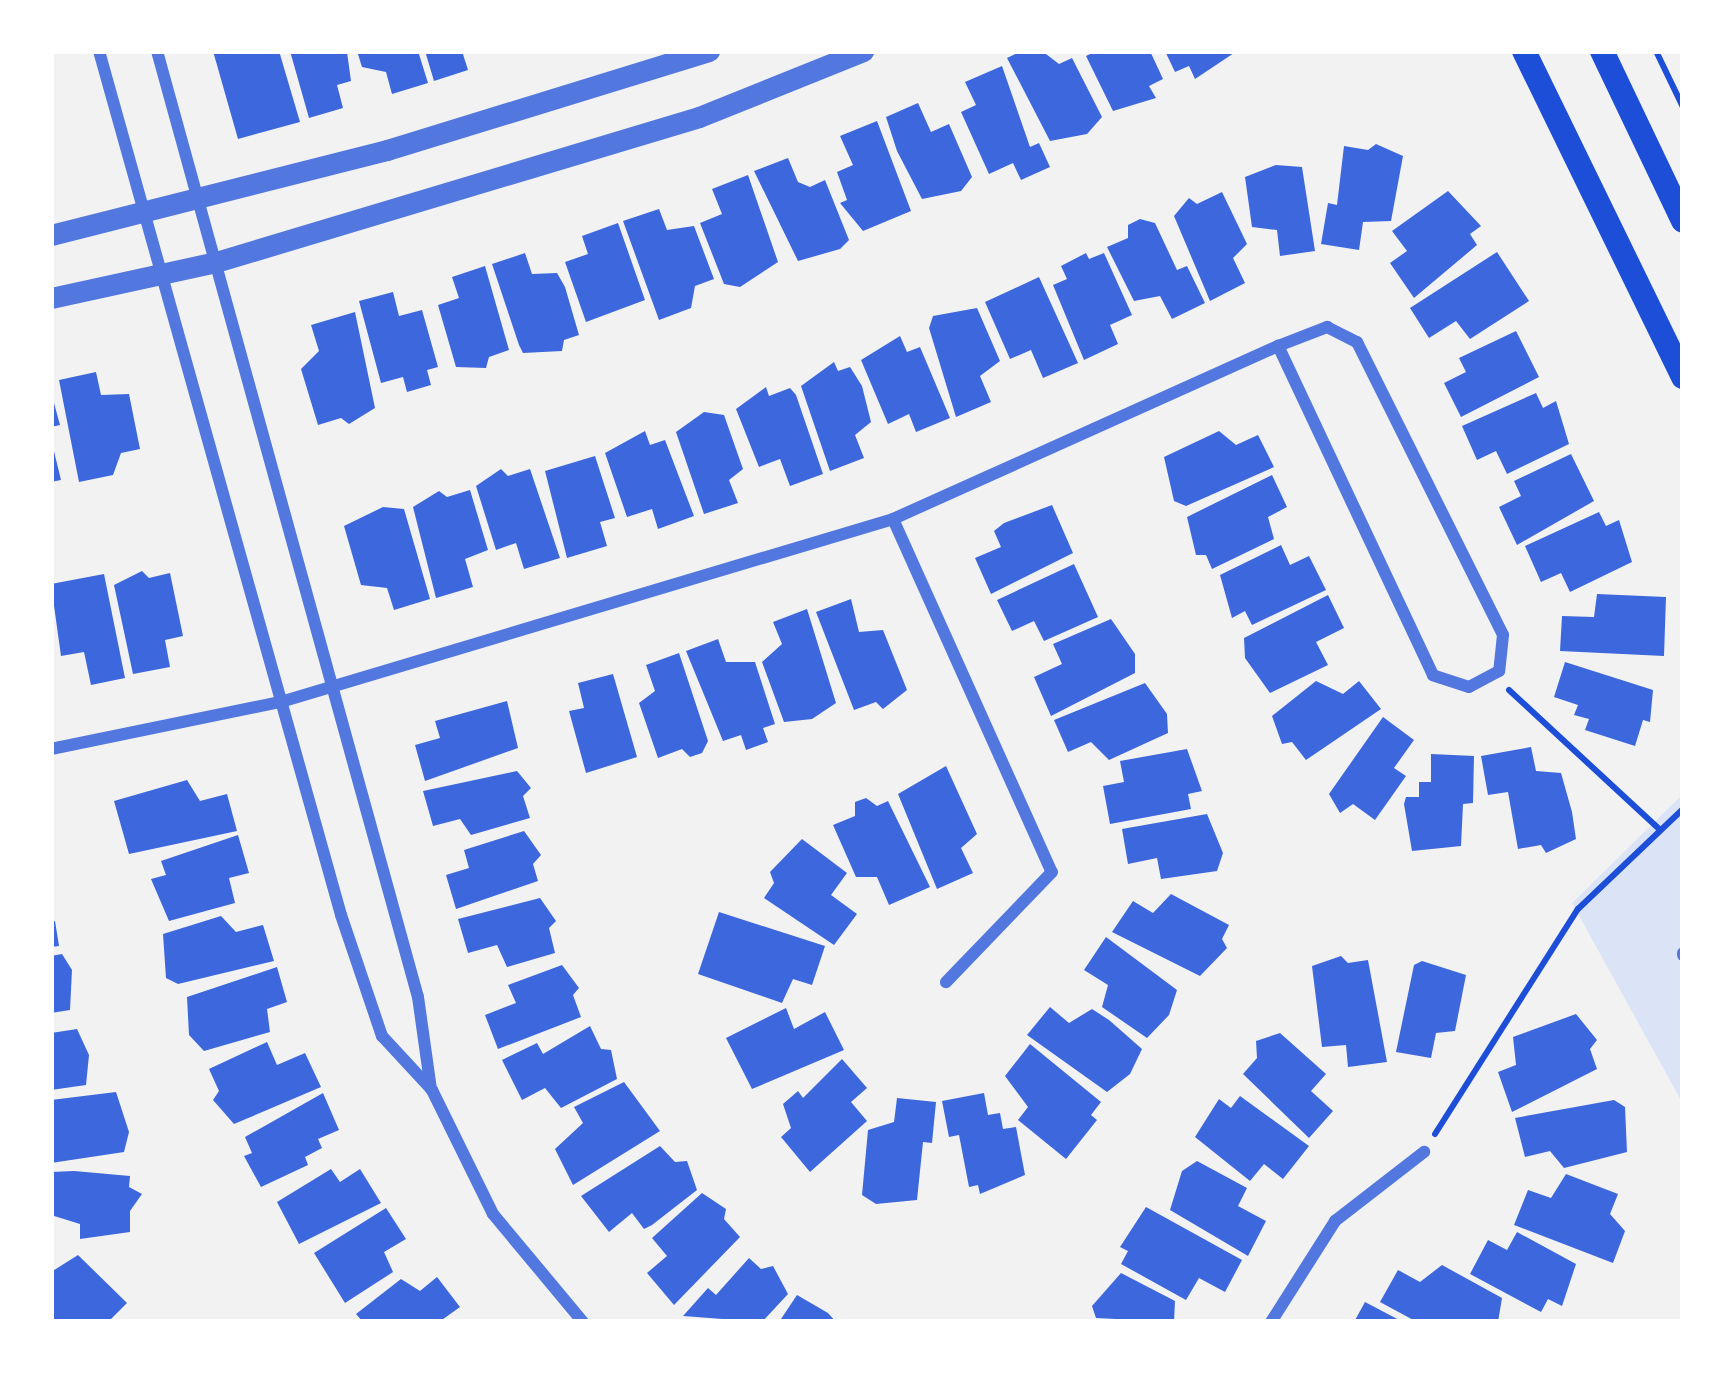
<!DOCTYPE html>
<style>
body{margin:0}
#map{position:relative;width:1734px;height:1373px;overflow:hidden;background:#f2f2f2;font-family:"Source Sans 3",sans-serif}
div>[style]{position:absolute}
.green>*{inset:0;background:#dbe4f7}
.building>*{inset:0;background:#3d67dc}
.path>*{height:6px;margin:-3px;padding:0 3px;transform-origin:3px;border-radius:3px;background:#1d4ed8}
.minor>*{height:12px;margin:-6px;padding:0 6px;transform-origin:6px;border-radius:6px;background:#5277de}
.tertiary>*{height:21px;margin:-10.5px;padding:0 10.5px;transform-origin:10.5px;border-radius:10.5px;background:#5277de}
.secondary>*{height:24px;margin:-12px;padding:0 12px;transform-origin:12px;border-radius:12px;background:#1d4ed8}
span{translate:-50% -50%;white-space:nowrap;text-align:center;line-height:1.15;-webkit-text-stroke:9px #fff;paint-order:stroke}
.frame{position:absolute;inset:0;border:54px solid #fff;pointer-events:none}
</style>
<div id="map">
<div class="green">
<div style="clip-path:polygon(1683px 794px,1683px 1104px,1572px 903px)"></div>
</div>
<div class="building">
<div style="clip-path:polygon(213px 51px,279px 51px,300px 122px,238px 139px)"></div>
<div style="clip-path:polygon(290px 51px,347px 52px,351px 81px,337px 85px,343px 108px,309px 118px)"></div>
<div style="clip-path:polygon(357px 51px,418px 51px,428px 83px,392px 94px,386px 72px,362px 67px)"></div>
<div style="clip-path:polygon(425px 51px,462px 51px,468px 70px,434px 81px)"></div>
<div style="clip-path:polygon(1022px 51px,1042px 51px,1059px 64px,1072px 58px,1102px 117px,1087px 134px,1050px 141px,1007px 58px)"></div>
<div style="clip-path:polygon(1096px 51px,1150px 51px,1163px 79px,1149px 86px,1156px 98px,1113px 111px,1086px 56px)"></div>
<div style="clip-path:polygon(1165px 51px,1237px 51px,1195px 79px,1189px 66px,1175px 72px)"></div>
<div style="clip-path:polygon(1002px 66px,1030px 147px,1039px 143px,1050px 167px,1021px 180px,1013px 163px,989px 174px,961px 112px,976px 105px,965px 82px)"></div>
<div style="clip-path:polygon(918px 103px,931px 132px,949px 124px,972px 177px,961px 191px,922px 199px,897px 151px,886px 117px)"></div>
<div style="clip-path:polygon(877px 121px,911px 211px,863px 231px,840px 203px,847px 200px,837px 172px,853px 165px,840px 136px)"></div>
<div style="clip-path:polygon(1376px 144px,1403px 156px,1391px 221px,1363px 222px,1359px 250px,1321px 244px,1328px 203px,1337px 205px,1344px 146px,1368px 150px)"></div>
<div style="clip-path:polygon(788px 158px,798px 182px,810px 187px,825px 180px,849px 240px,840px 249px,798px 261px,754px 171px)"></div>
<div style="clip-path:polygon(1276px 165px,1302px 167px,1315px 251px,1280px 256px,1277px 230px,1252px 227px,1245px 177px)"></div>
<div style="clip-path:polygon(748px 175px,778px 262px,740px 287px,724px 284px,700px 223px,722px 214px,712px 189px)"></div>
<div style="clip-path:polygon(1448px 191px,1481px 226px,1470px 234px,1477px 245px,1414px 298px,1390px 263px,1407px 251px,1392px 231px)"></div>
<div style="clip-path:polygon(1222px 192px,1247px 244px,1233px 258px,1245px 283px,1210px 301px,1174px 216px,1189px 198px,1197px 204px)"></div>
<div style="clip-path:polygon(659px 209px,667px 230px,694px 226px,714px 279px,695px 286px,691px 308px,659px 320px,623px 221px)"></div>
<div style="clip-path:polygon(1140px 219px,1155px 223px,1177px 270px,1187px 266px,1205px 303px,1172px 319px,1160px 296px,1134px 301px,1107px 247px,1128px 238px,1128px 225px)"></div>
<div style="clip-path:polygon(618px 223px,645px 300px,586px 322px,565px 262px,588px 254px,582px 236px)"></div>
<div style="clip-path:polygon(1497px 252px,1529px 301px,1470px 339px,1456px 321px,1429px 338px,1410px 308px)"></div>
<div style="clip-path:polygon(525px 253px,532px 274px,557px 273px,565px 287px,579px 335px,564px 340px,562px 351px,523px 353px,519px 345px,492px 264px)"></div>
<div style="clip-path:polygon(1086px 253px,1089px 259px,1104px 253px,1132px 315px,1110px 325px,1118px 344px,1084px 360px,1053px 285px,1067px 279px,1061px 266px)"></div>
<div style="clip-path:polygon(485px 266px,509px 350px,489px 357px,486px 368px,456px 367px,438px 305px,459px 298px,452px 277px)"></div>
<div style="clip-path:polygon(1039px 277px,1078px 363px,1043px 378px,1031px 350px,1010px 359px,985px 302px)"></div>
<div style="clip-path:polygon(393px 292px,399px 316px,422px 310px,438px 367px,427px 370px,431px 385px,407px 392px,403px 377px,381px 383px,359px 301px)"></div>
<div style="clip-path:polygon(977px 308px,1000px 361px,980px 376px,991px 402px,956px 417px,929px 328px,933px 316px)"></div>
<div style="clip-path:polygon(355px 312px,375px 408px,349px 424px,341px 418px,318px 425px,301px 369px,319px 351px,311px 325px)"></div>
<div style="clip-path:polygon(1516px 331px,1539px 377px,1461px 417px,1444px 383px,1466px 372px,1459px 358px)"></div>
<div style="clip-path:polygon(900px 336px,907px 352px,920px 347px,950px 418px,916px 432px,909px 414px,888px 424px,861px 360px)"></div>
<div style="clip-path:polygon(834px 362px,838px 371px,850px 367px,862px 386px,871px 422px,855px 435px,864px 458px,830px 471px,801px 386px)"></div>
<div style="clip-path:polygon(96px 372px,101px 395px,129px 394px,140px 449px,121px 453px,113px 475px,79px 482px,59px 380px)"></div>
<div style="clip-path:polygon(766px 387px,769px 396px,790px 388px,796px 395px,823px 474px,790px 486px,780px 459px,759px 467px,736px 409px)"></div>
<div style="clip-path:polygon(51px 392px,60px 425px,51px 427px)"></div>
<div style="clip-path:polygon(1536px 393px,1543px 408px,1556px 401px,1569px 444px,1507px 474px,1496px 451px,1477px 460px,1462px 426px)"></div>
<div style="clip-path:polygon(704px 412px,724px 415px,743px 469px,729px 480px,738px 503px,704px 514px,676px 432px)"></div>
<div style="clip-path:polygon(645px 431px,650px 445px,665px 440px,694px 516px,658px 529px,652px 509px,627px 517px,605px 453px)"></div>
<div style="clip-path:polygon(1219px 431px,1236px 445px,1258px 435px,1274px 467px,1186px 506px,1174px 501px,1164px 457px)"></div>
<div style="clip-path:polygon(51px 439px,61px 480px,51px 482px)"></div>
<div style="clip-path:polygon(1571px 454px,1594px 501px,1517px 545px,1499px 507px,1521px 496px,1514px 481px)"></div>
<div style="clip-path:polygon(595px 456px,615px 518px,600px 522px,607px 546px,567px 558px,545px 471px)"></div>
<div style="clip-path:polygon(501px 469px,508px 476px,530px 469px,560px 558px,524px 569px,516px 543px,496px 550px,476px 486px)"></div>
<div style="clip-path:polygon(1272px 475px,1287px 507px,1268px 517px,1274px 539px,1212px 569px,1206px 555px,1196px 555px,1187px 517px)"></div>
<div style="clip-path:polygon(470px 490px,488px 550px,465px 559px,473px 587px,436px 598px,413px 507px,439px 491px,447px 497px)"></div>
<div style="clip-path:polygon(1052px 505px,1073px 553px,991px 594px,975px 558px,1001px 547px,994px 531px,1004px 523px)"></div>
<div style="clip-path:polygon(383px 507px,404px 509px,430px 599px,394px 610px,387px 588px,361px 585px,344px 526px)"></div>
<div style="clip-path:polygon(1599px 512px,1606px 526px,1619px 520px,1632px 562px,1570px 592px,1561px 573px,1541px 582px,1525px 546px)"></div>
<div style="clip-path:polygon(1281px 545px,1290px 565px,1309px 556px,1326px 590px,1252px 625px,1245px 611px,1232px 618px,1220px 575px)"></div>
<div style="clip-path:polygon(1074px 564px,1098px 617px,1044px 641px,1034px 621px,1012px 631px,997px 600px)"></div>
<div style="clip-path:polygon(142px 571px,149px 578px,170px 573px,183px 636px,165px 640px,170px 667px,133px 674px,114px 585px)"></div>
<div style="clip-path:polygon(104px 574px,125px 678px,91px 685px,84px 652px,61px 656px,51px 584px)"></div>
<div style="clip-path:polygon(1597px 594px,1666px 597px,1664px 656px,1560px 651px,1562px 616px,1594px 617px)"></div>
<div style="clip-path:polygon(1328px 595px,1344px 628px,1316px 642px,1328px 665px,1270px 693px,1245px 658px,1244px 638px)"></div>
<div style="clip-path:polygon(851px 599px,859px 632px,883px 630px,907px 690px,883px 709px,876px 702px,854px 710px,816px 612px)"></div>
<div style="clip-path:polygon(807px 609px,836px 703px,812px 719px,784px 722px,762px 662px,782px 644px,773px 622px)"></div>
<div style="clip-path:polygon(1111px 619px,1135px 654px,1135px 673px,1051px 716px,1034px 677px,1062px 664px,1053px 644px)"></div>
<div style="clip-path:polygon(718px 639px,726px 662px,755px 662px,775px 724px,763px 728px,768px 742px,746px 750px,741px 735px,723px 741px,686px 651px)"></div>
<div style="clip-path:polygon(679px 653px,708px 741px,702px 753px,690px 757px,682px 749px,658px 758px,639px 703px,655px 691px,646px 665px)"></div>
<div style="clip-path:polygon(1565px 662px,1653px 690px,1650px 722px,1643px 720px,1635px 746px,1585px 730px,1589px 719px,1574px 715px,1578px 705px,1554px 697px)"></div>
<div style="clip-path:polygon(613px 674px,637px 757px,586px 773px,569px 711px,584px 708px,578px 683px)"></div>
<div style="clip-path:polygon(1316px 681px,1343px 694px,1359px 681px,1381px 709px,1306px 760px,1292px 742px,1282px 744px,1272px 716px)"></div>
<div style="clip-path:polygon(1145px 683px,1167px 714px,1168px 733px,1109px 760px,1091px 742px,1068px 752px,1054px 720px)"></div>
<div style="clip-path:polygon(507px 701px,518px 748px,425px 781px,415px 745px,440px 738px,435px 721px)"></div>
<div style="clip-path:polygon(1383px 717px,1414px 740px,1394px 768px,1406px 776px,1375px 820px,1353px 804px,1340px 813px,1329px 794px)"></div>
<div style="clip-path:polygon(1531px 747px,1536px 771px,1561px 773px,1572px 812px,1576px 839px,1546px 853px,1541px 845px,1518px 849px,1508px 792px,1488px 795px,1481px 756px)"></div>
<div style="clip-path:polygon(1187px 749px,1202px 791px,1188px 794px,1191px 809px,1110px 824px,1103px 786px,1124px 782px,1120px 761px)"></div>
<div style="clip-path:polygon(1431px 754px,1474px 756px,1473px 803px,1463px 804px,1461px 846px,1412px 851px,1404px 804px,1406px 797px,1419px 797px,1419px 782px,1431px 782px)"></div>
<div style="clip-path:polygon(946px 766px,977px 834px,961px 848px,973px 873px,937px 889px,898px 794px)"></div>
<div style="clip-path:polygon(517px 771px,531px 788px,523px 796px,530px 818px,471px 835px,460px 819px,433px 826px,423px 791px)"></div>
<div style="clip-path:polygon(187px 780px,200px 801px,227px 794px,237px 831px,129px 854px,114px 801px)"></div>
<div style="clip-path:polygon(866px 798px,877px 806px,888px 801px,930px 887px,889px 905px,877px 877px,856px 877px,833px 825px,855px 816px,855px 802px)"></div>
<div style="clip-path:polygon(1207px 814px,1223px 853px,1217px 871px,1161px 879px,1157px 858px,1128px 864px,1122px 829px)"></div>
<div style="clip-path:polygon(524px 831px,541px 855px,533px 864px,538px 881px,456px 909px,446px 875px,469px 868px,464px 850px)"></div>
<div style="clip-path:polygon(238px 835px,249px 873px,229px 878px,235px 903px,169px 921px,151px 879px,166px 875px,161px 861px)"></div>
<div style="clip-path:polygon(802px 839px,847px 873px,831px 895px,857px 914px,834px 945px,764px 898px,774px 883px,770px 872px)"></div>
<div style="clip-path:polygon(1171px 894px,1229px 925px,1222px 939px,1227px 948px,1200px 976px,1112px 932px,1133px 901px,1153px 913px)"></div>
<div style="clip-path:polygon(540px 898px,556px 921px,549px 928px,555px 953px,507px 967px,497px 945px,468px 953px,458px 919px)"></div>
<div style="clip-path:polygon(719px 912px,825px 946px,812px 985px,793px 979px,782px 1003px,698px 974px)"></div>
<div style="clip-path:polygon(221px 916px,236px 932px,263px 925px,274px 961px,178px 984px,166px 978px,163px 934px)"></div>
<div style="clip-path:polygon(55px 921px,59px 946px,51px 947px,51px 922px)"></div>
<div style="clip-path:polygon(1106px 937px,1177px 990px,1169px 1015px,1147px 1038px,1102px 1007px,1108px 985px,1084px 970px)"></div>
<div style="clip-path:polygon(62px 954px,72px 970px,70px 1010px,51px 1013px,51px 956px)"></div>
<div style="clip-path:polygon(1341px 956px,1348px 963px,1368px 960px,1387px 1062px,1348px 1067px,1346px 1045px,1322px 1047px,1312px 966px)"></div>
<div style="clip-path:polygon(1422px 961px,1466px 975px,1455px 1031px,1436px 1033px,1431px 1058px,1396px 1052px,1414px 965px)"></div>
<div style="clip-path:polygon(562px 965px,579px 988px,573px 995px,581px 1017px,498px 1049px,485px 1015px,516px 1003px,508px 985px)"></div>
<div style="clip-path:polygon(277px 967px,287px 1002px,267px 1009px,270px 1032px,204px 1051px,189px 1035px,187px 997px)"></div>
<div style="clip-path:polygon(1050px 1007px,1069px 1023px,1092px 1009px,1109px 1020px,1142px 1049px,1130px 1074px,1107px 1092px,1027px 1035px)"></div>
<div style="clip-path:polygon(786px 1008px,794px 1029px,825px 1012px,844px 1050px,752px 1089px,726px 1038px)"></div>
<div style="clip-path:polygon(1576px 1014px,1597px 1040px,1590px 1049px,1597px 1069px,1512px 1112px,1498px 1072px,1516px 1065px,1513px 1037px)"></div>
<div style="clip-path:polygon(590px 1026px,601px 1049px,611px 1050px,617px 1079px,561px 1108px,545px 1088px,522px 1100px,502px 1060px,537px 1043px,543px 1054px)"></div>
<div style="clip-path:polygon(77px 1029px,89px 1055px,86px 1085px,51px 1090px,51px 1033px)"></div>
<div style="clip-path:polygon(1280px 1033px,1326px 1074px,1311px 1091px,1333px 1111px,1309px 1138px,1243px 1074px,1257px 1058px,1256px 1041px)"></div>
<div style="clip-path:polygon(267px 1042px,277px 1065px,305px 1053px,321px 1087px,234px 1124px,213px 1100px,219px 1091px,209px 1069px)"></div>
<div style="clip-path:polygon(1030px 1044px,1101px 1102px,1091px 1115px,1097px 1120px,1066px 1159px,1018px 1120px,1028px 1107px,1005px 1076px)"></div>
<div style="clip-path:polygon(842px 1059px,867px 1088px,851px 1102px,867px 1121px,810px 1172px,781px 1137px,791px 1128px,783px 1104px,798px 1091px,803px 1098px)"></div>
<div style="clip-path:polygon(624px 1082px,660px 1131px,573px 1185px,555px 1149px,583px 1123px,574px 1107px)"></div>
<div style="clip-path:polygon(116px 1092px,129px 1132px,124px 1152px,51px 1163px,51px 1100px)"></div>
<div style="clip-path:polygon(323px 1093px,339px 1130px,318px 1139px,322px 1148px,305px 1157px,308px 1165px,261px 1187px,244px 1156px,252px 1153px,245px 1137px)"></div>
<div style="clip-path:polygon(984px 1093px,988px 1115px,1000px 1113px,1003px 1129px,1016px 1127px,1025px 1175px,980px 1194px,978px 1185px,969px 1187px,959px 1135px,949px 1137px,942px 1101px)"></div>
<div style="clip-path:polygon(1240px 1096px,1309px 1146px,1283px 1179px,1264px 1164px,1250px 1181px,1195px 1137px,1219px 1099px,1231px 1108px)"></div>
<div style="clip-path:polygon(897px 1098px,936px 1102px,932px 1143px,923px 1142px,917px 1200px,876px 1204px,862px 1195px,868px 1130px,894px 1122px)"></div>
<div style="clip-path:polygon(1614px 1100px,1625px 1107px,1627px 1152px,1564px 1168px,1550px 1151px,1525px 1157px,1515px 1118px)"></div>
<div style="clip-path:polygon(660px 1146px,675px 1162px,687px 1161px,697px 1190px,652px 1225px,644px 1229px,632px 1213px,609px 1232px,581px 1196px)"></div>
<div style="clip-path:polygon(1197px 1161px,1247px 1188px,1238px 1206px,1266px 1221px,1248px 1256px,1170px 1210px,1182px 1171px)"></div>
<div style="clip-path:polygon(331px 1169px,340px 1182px,360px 1169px,381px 1203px,299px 1244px,277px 1202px)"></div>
<div style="clip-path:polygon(74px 1171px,130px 1176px,129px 1187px,142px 1194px,130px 1211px,130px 1232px,80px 1239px,80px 1224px,51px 1215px,51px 1172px)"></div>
<div style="clip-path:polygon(1566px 1174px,1618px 1194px,1610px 1214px,1625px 1231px,1613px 1263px,1514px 1225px,1528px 1190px,1551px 1198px)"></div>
<div style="clip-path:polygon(702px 1193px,726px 1209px,724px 1219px,740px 1237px,674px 1305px,647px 1273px,667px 1256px,652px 1238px)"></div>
<div style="clip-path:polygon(1146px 1207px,1242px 1260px,1225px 1292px,1199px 1278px,1186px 1300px,1121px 1264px,1128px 1251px,1120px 1247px)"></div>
<div style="clip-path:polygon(386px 1208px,406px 1239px,384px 1252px,393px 1272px,345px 1303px,314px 1253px)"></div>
<div style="clip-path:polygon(1517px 1232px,1576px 1264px,1562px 1306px,1548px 1299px,1541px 1312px,1470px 1274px,1488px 1240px,1507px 1250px)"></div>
<div style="clip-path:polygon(78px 1255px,127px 1303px,108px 1322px,51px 1322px,51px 1272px)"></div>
<div style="clip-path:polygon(749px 1258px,761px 1269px,773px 1266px,788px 1294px,762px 1322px,683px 1316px,708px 1288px,716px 1295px)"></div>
<div style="clip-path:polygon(1442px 1265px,1502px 1298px,1498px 1322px,1417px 1322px,1380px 1302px,1398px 1270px,1420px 1282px)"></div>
<div style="clip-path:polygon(1121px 1273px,1175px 1301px,1174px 1322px,1096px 1318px,1092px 1306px)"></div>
<div style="clip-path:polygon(437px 1277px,460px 1307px,439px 1322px,363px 1322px,356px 1314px,401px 1279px,420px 1291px)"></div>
<div style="clip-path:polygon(797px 1295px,828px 1313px,836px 1322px,779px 1322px)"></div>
<div style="clip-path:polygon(1365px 1302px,1403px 1322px,1354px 1322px)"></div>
</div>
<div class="path">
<div style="left:1656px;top:51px;width:62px;rotate:64.3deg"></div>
<div style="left:1509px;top:690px;width:205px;rotate:42.8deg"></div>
<div style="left:1435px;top:1134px;width:267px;rotate:-57.6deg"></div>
<div style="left:1578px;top:909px;width:145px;rotate:-43.6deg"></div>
</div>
<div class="minor">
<div style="left:99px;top:51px;width:897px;rotate:74.35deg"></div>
<div style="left:341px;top:915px;width:128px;rotate:71.3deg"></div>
<div style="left:382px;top:1036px;width:74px;rotate:47.2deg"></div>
<div style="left:432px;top:1090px;width:138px;rotate:63.8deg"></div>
<div style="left:493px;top:1214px;width:141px;rotate:50.2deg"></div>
<div style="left:157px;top:51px;width:981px;rotate:74.58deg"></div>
<div style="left:418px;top:997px;width:93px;rotate:82deg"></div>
<div style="left:893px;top:519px;width:387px;rotate:65.8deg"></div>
<div style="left:1052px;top:872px;width:153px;rotate:133.9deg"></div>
<div style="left:51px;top:749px;width:238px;rotate:-11.6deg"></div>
<div style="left:284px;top:701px;width:636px;rotate:-16.64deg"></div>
<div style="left:893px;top:519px;width:422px;rotate:-24.2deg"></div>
<div style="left:1278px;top:346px;width:53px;rotate:-21.2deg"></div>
<div style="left:1327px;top:327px;width:34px;rotate:27deg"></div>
<div style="left:1357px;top:342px;width:327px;rotate:63.5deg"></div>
<div style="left:1503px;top:635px;width:36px;rotate:96deg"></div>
<div style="left:1499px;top:671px;width:34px;rotate:152deg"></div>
<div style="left:1469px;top:687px;width:38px;rotate:-162deg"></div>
<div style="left:1433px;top:675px;width:364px;rotate:-115.2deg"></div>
<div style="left:1683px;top:953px;width:2px;rotate:90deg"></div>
<div style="left:1271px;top:1322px;width:120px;rotate:-57.6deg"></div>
<div style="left:1335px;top:1221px;width:113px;rotate:-37.8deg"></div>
</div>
<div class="tertiary">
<div style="left:51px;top:235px;width:347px;rotate:-14.2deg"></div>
<div style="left:387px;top:150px;width:337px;rotate:-17.1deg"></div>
<div style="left:51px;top:298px;width:169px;rotate:-12.3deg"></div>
<div style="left:216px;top:262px;width:504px;rotate:-16.71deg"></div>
<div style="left:699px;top:117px;width:177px;rotate:-21.9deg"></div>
</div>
<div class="secondary">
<div style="left:1524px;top:51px;width:363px;rotate:64deg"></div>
<div style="left:1602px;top:51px;width:188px;rotate:64.5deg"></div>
</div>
<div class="frame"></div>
</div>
